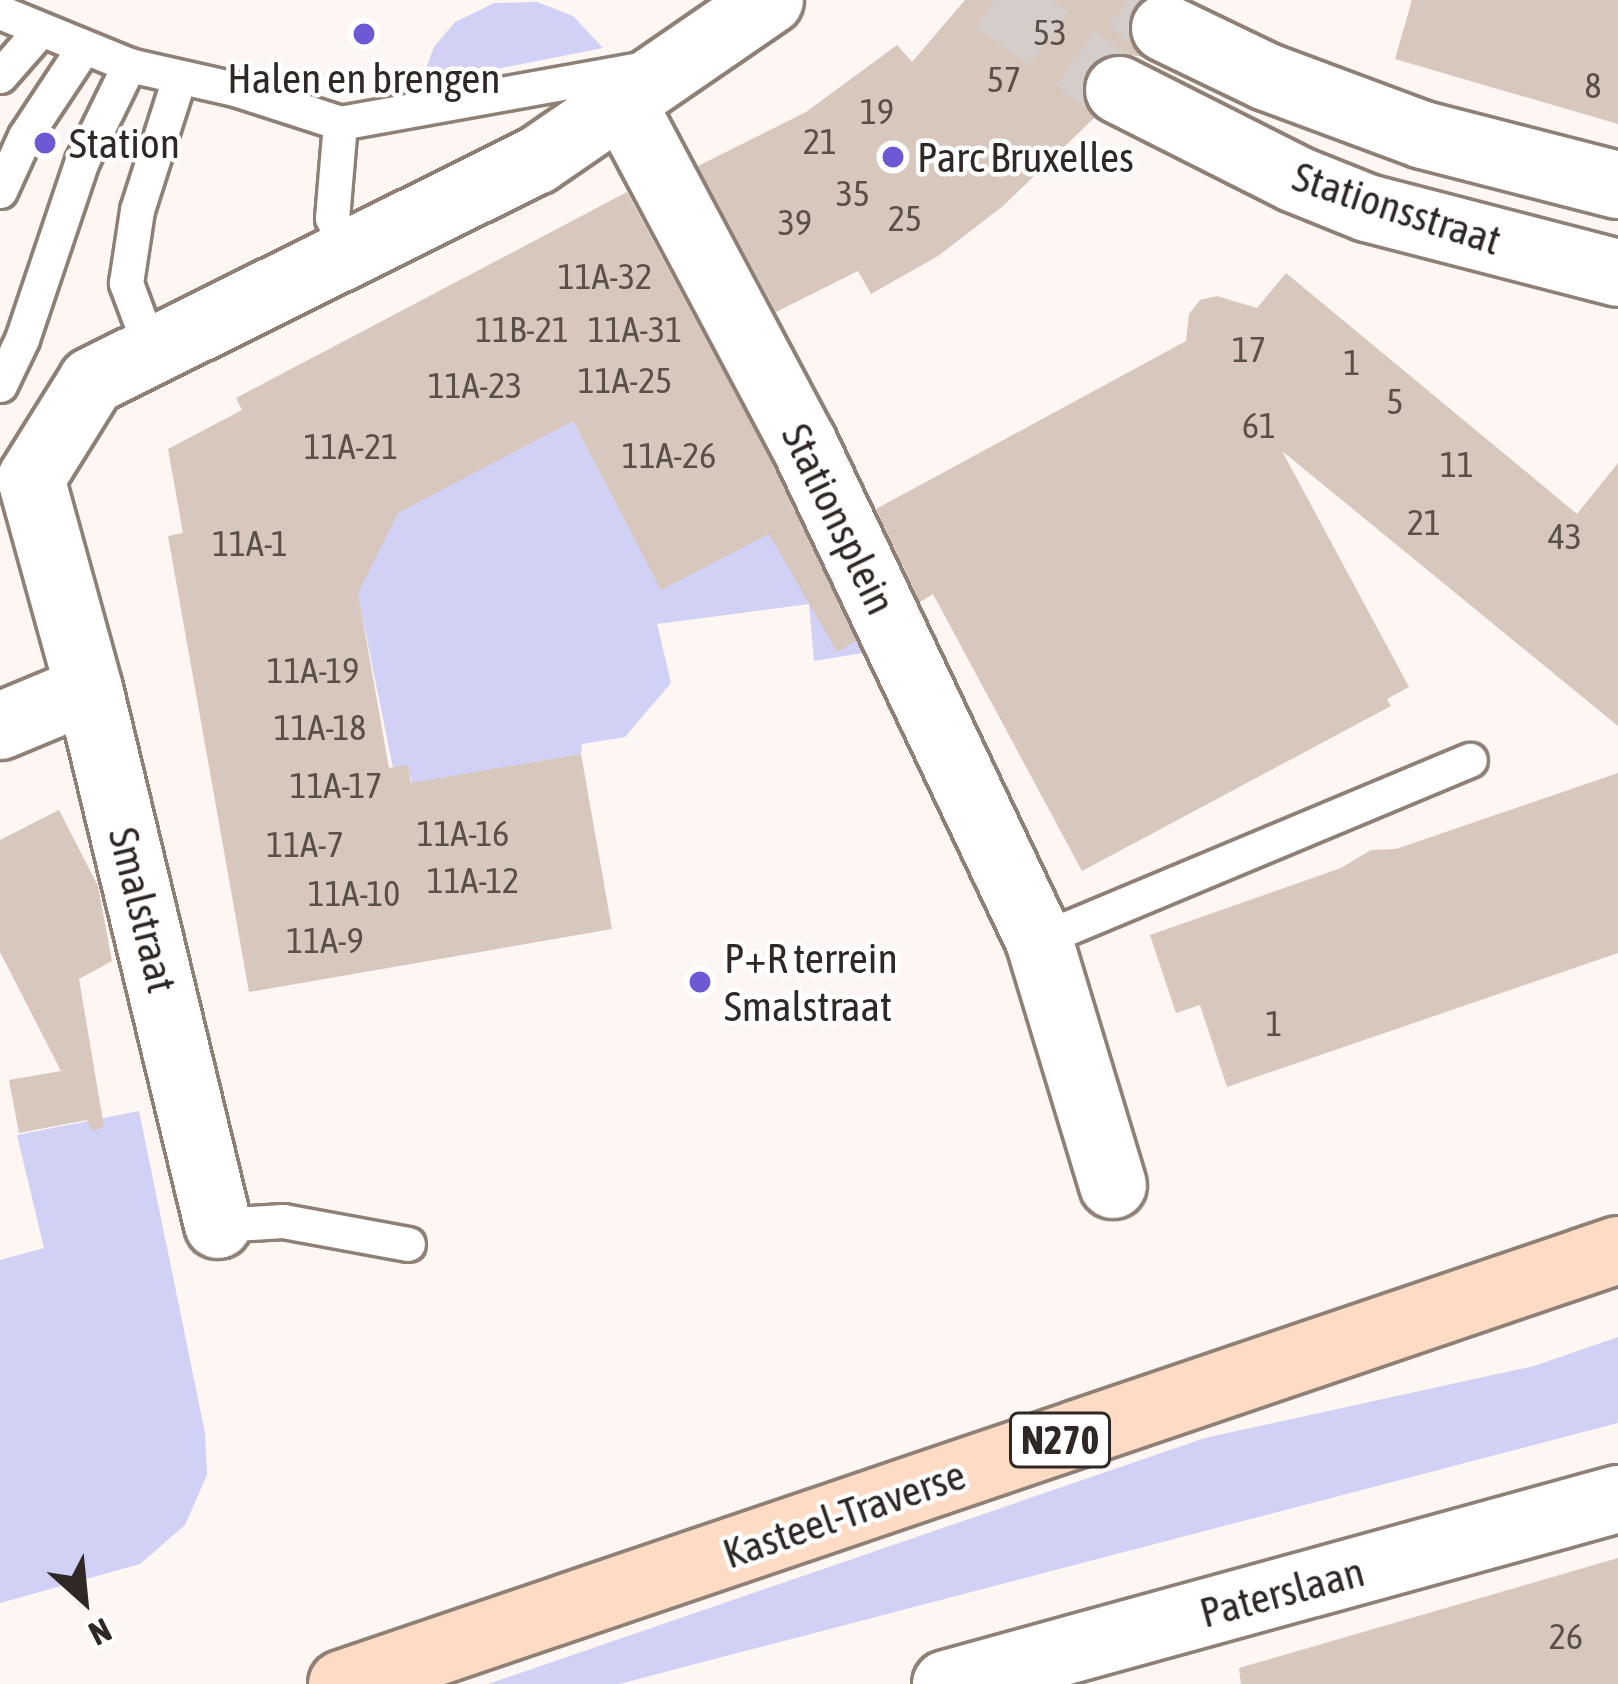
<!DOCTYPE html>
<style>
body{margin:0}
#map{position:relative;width:1618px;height:1684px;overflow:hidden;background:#fdf6f2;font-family:"Asap Condensed",sans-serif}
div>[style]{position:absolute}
.green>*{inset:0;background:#d1d0f5}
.building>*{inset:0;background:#d8c7bd}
.secondary-tunnel>*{height:66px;margin-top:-33px;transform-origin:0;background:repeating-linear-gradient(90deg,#d4cdc9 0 66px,transparent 0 99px)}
.roads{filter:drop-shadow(3px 0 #8f8076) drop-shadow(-3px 0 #8f8076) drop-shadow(0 3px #8f8076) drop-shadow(0 -3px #8f8076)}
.lane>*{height:33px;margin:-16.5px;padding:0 16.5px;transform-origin:16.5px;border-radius:16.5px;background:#fff}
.street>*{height:66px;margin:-33px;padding:0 33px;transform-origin:33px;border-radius:33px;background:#fff}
.secondary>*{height:66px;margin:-33px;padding:0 33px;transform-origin:33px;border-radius:33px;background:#fff}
.primary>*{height:66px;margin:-33px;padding:0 33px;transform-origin:33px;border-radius:33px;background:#fddbc5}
.dots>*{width:33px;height:33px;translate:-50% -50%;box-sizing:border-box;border:6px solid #fff;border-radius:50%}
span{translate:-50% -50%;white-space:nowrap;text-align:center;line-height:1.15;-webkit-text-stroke:9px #fff;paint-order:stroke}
.number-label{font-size:36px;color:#59504a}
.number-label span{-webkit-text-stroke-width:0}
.shield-label span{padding:3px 9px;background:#fff;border:3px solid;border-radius:9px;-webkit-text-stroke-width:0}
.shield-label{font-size:39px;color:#2f2824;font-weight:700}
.poi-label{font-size:42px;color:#2f2824}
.left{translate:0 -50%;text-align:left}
.street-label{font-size:42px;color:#2f2824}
.north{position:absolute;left:24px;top:1540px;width:120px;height:120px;-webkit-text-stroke:9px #fff;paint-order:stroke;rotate:153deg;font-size:33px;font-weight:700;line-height:48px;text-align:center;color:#2f2824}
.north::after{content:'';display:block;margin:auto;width:42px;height:54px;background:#2f2824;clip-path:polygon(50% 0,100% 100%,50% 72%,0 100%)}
</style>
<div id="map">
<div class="green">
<div style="clip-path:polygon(537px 2px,573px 16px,603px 48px,486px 71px,424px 73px,434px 47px,455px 22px,494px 3px)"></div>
<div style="clip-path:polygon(573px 421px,661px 589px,818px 507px,887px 649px,814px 661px,809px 604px,657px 624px,671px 683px,625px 737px,582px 744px,581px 754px,412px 784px,408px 766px,393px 768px,359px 600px,345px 602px,383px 503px)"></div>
<div style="clip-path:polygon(139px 1111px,205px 1433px,207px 1475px,185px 1525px,140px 1564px,0 1603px,0 1260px,44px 1248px,17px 1135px)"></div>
<div style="clip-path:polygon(1618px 1337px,1618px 1423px,619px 1684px,488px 1684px,1205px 1438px,1534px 1366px)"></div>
</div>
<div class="building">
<div style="clip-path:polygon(965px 0,1141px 0,1128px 30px,1143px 57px,1118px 53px,1098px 59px,1085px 74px,1082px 91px,1095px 117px,1003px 206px,938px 256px,871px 294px,858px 271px,776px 312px,698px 166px,806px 112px,897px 45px,912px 62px)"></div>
<div style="clip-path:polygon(1412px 0,1618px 0,1618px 124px,1395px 59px)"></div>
<div style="clip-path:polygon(627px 192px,770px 459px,856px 641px,837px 652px,769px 534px,661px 590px,573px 421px,398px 513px,358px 593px,389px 768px,408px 765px,411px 783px,581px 754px,612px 929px,249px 992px,168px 536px,183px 533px,168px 449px,242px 410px,236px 398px)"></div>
<div style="clip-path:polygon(1286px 273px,1577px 514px,1618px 463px,1618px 726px,1282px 451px,1409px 687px,1387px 699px,1391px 706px,1082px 871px,933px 594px,920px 602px,876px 509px,1186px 341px,1189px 314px,1200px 300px,1217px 296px,1257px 308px)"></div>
<div style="clip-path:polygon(1618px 773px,1618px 953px,1227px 1087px,1200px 1005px,1176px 1013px,1150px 935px,1341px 868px,1371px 850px,1396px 849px)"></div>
<div style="clip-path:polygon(59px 810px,98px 886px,112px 961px,79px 979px,104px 1127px,92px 1131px,87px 1120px,19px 1133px,9px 1080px,61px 1071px,0 952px,0 840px)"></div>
<div style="clip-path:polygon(1618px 1558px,1618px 1684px,1241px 1684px,1239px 1668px)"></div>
</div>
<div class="secondary-tunnel">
<div style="left:995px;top:0;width:153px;rotate:36deg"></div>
<div style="left:1128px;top:0;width:46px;rotate:37.1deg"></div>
</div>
<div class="roads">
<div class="lane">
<div style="left:0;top:12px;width:139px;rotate:22.3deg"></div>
<div style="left:129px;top:65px;width:109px;rotate:12.8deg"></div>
<div style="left:235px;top:89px;width:110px;rotate:17.9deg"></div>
<div style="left:340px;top:123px;width:306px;rotate:-10.2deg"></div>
<div style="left:0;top:76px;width:62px;rotate:-48.9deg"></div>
<div style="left:340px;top:123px;width:95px;rotate:94.8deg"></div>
<div style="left:332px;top:218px;width:41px;rotate:62.2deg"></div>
<div style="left:0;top:191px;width:60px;rotate:-65.6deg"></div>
<div style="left:25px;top:136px;width:103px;rotate:-56.5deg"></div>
<div style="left:151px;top:350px;width:72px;rotate:-110.5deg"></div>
<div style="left:126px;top:283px;width:74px;rotate:-81.4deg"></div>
<div style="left:137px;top:210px;width:139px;rotate:-72.3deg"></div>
<div style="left:0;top:385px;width:51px;rotate:-64.4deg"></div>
<div style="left:22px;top:339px;width:188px;rotate:-71.4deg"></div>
<div style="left:82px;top:161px;width:107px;rotate:-63.9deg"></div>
<div style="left:1039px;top:940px;width:467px;rotate:-22.7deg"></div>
<div style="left:218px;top:1225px;width:65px;rotate:-3.5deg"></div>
<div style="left:283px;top:1221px;width:127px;rotate:10.4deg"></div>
</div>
<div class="street">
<div style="left:624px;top:106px;width:381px;rotate:62deg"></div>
<div style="left:803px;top:442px;width:551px;rotate:64.64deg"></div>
<div style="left:1039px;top:940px;width:256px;rotate:73.2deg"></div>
<div style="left:0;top:726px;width:96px;rotate:-22.6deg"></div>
<div style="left:218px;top:1225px;width:551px;rotate:-103.53deg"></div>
<div style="left:89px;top:689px;width:218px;rotate:-105.4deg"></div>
<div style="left:31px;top:479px;width:115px;rotate:-58.1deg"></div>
<div style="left:92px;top:381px;width:496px;rotate:-26.4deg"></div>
<div style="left:536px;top:161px;width:284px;rotate:-34.5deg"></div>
<div style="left:946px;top:1684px;width:697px;rotate:-15.39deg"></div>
</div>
<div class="secondary">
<div style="left:1165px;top:28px;width:113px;rotate:25.7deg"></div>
<div style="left:1267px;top:77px;width:166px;rotate:20.4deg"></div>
<div style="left:1423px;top:135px;width:201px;rotate:14.4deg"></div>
<div style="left:1119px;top:90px;width:197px;rotate:26.8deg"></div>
<div style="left:1295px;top:179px;width:78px;rotate:21.9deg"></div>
<div style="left:1367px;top:208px;width:259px;rotate:14.5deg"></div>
</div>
<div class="primary">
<div style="left:342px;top:1684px;width:1348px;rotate:-18.78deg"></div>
</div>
</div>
<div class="dots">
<div style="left:364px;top:34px;background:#6c59d3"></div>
<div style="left:45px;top:143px;background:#6c59d3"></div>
<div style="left:893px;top:157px;background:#6c59d3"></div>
<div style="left:700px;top:982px;background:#6c59d3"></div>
</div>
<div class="number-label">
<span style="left:1050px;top:33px">53</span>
<span style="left:1004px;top:80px">57</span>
<span style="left:1593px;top:86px">8</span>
<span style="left:877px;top:112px">19</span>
<span style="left:820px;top:142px">21</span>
<span style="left:853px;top:194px">35</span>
<span style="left:905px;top:219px">25</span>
<span style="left:795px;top:223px">39</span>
<span style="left:605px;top:277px">11A-32</span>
<span style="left:522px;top:330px">11B-21</span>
<span style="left:635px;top:330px">11A-31</span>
<span style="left:1249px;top:350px">17</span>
<span style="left:1352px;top:363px">1</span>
<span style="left:625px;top:381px">11A-25</span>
<span style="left:475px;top:386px">11A-23</span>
<span style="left:1395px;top:402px">5</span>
<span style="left:1259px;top:426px">61</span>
<span style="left:351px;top:447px">11A-21</span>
<span style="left:669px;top:456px">11A-26</span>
<span style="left:1457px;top:465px">11</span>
<span style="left:1424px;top:523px">21</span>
<span style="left:1565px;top:537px">43</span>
<span style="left:250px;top:544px">11A-1</span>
<span style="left:313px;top:671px">11A-19</span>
<span style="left:320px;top:728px">11A-18</span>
<span style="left:336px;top:786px">11A-17</span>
<span style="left:463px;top:834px">11A-16</span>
<span style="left:305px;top:845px">11A-7</span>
<span style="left:473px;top:881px">11A-12</span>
<span style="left:354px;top:894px">11A-10</span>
<span style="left:325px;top:941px">11A-9</span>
<span style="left:1274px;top:1024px">1</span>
<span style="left:1566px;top:1637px">26</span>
</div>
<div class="shield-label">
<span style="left:1060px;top:1440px">N270</span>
</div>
<div class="poi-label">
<span style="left:364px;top:78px">Halen en brengen</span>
<span class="left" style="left:69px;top:143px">Station</span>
<span class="left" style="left:917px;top:157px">Parc Bruxelles</span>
<span class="left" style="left:724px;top:982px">P+R terrein<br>Smalstraat</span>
</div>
<div class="street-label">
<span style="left:1397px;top:208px;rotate:18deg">Stationsstraat</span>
<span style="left:839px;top:519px;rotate:64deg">Stationsplein</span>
<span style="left:143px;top:910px;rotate:76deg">Smalstraat</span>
<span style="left:844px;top:1514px;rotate:-19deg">Kasteel-Traverse</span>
<span style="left:1282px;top:1592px;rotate:-15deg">Paterslaan</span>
</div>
<div class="north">N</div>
</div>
